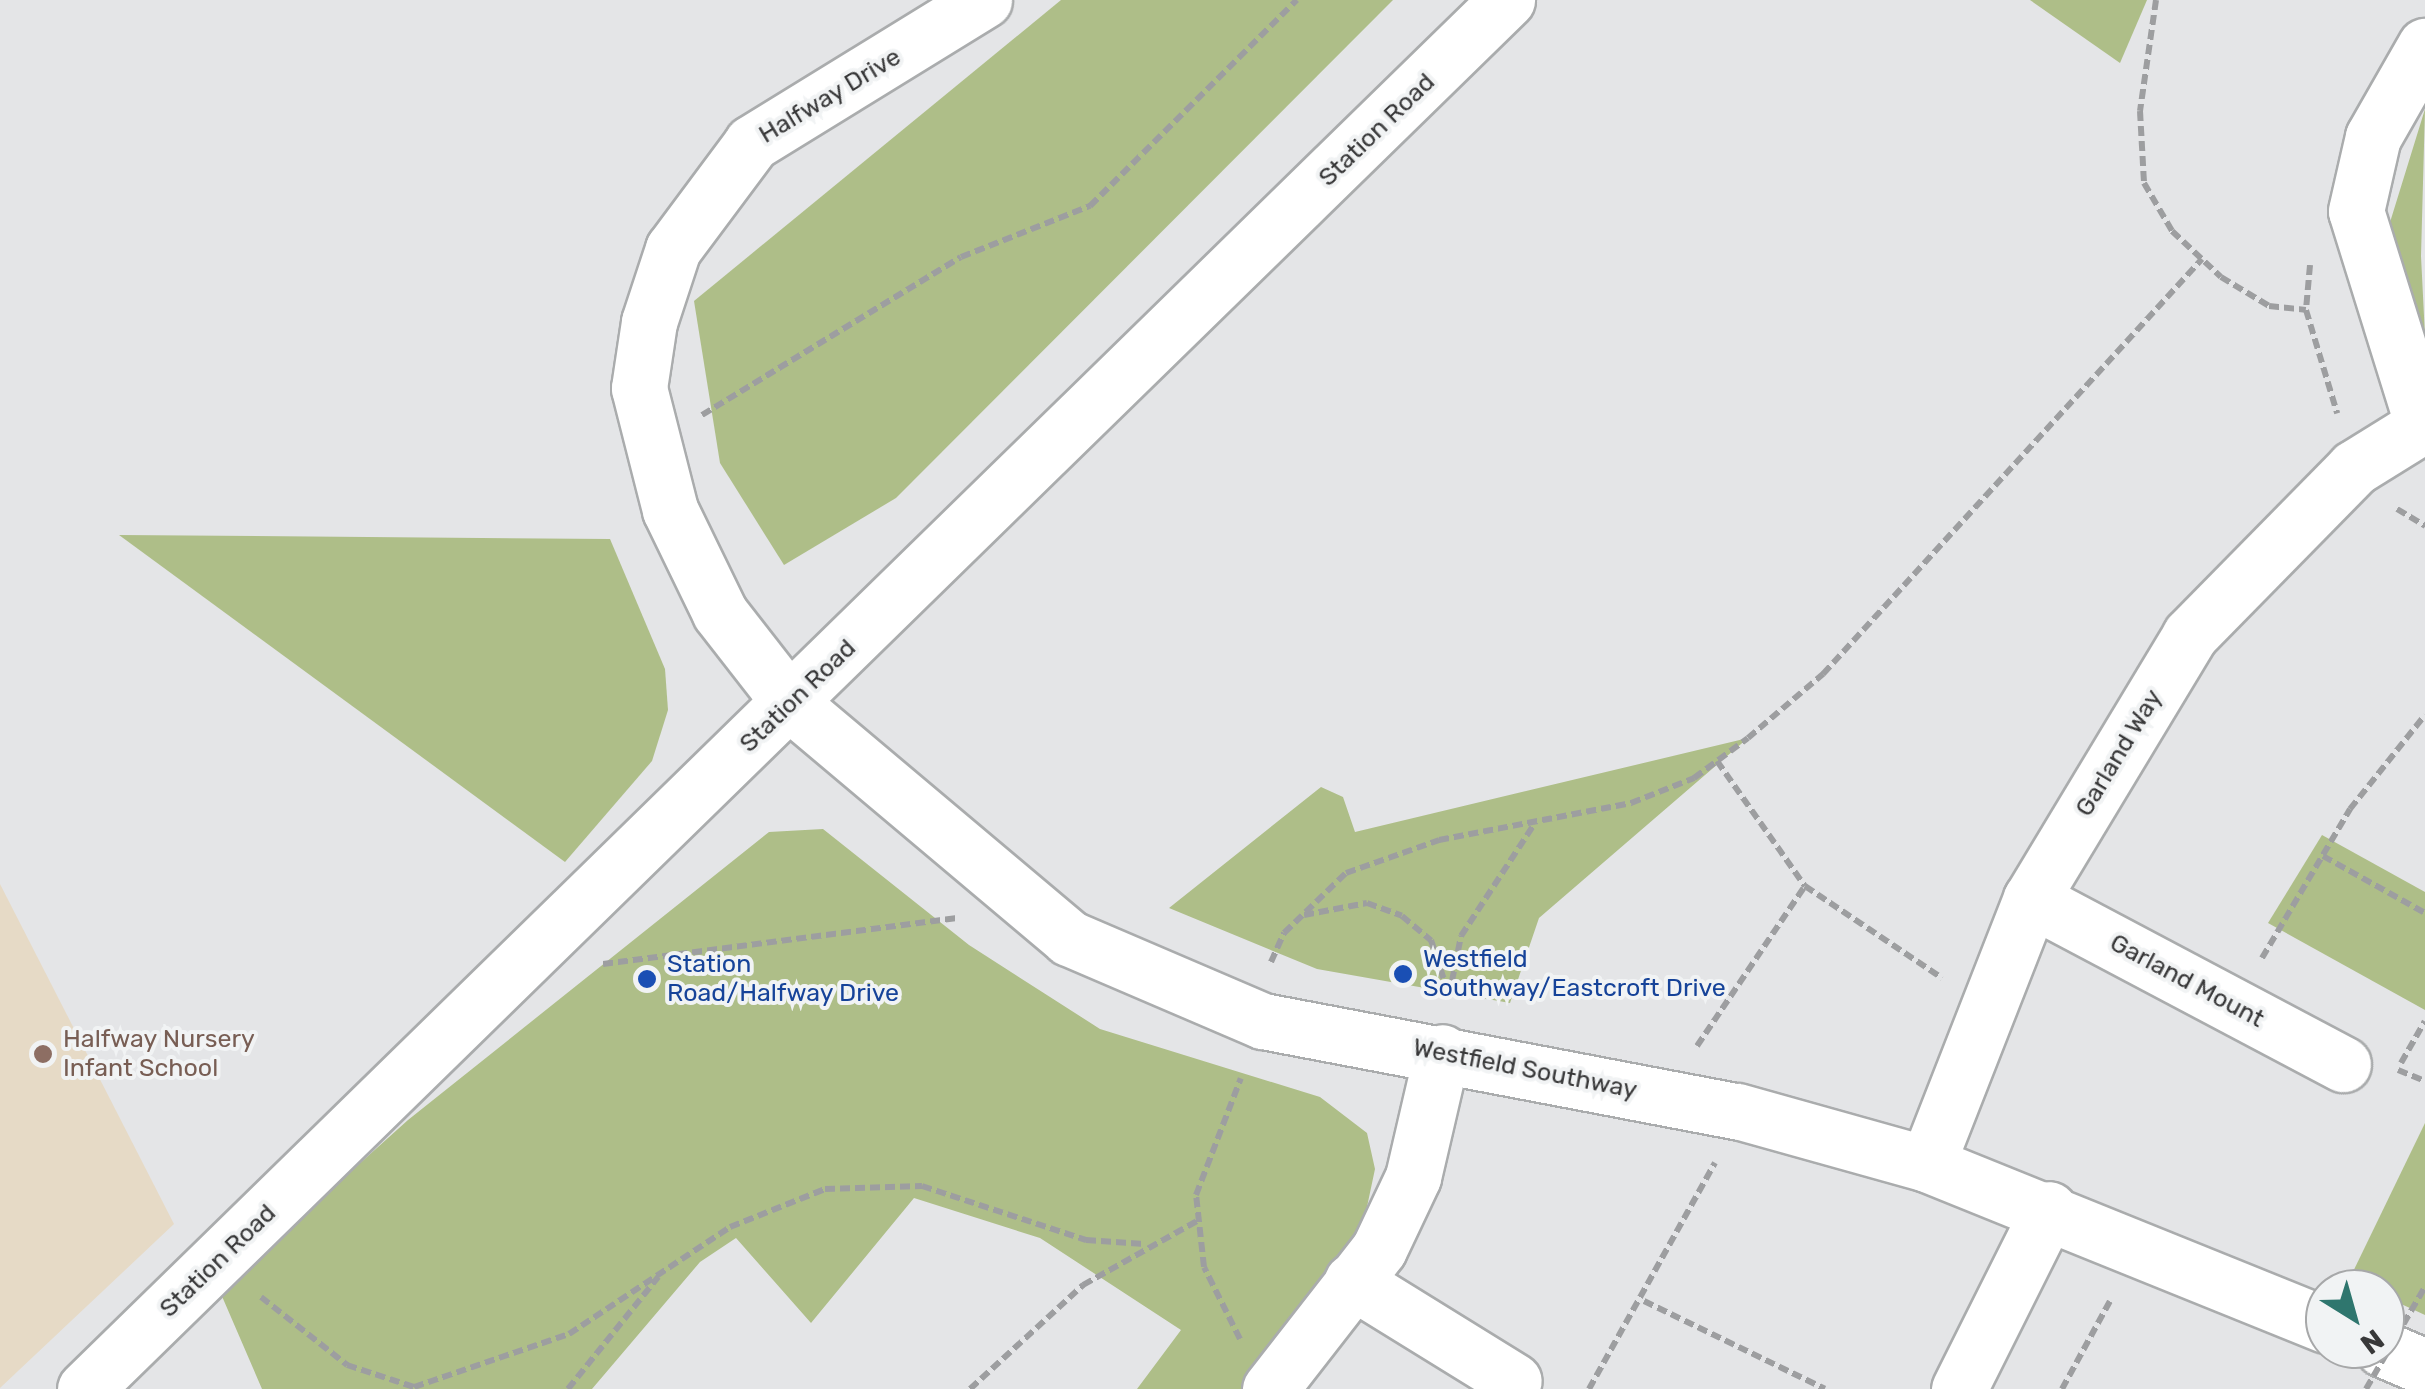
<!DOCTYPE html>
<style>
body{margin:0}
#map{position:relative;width:2425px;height:1389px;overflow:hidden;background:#e4e5e7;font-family:Rubik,sans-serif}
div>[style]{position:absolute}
.education>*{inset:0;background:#e6dac6}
.green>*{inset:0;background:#aebe88}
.path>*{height:6px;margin-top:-3px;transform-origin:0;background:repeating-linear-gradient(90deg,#9d9ea0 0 10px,transparent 0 15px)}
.roads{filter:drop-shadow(2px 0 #aaacad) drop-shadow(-2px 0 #aaacad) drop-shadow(0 2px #aaacad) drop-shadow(0 -2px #aaacad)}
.minor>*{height:55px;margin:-27.5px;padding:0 27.5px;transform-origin:27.5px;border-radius:27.5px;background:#fff}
.major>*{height:55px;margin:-27.5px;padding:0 27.5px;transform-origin:27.5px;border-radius:27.5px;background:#fff}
.path-bridge>*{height:6px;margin-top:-3px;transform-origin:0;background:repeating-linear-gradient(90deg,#9d9ea0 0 10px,transparent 0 15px)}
.dots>*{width:28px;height:28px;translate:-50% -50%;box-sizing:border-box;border:5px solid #f1f3f4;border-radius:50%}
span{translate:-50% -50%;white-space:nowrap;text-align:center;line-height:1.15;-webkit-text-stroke:8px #f1f3f4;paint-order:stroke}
.street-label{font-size:25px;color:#383839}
.transit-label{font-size:25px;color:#164399}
.left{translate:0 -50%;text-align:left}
.education-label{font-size:25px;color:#785e54}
.north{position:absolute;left:2305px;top:1269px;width:100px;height:100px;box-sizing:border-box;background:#f1f3f4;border:2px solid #a7a8a9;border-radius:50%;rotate:143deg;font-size:28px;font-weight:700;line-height:40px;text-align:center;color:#383839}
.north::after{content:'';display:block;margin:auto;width:35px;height:45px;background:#2f766e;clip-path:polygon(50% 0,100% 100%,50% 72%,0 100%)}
</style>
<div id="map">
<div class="education">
<div style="clip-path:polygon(0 884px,174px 1224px,0 1388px)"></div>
</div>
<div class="green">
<div style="clip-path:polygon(1061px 0,1393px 0,896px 498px,784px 565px,720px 463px,694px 301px)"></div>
<div style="clip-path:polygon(2030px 0,2147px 0,2120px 63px)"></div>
<div style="clip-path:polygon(2425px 109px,2421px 256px,2425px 336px,2387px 232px)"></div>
<div style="clip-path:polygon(119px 535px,610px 539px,665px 669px,668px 710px,652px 761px,565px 862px)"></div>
<div style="clip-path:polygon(1748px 738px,1539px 918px,1510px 1003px,1317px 969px,1169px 908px,1321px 787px,1343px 797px,1355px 832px)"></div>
<div style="clip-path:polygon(823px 829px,969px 945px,1100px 1029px,1320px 1097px,1367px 1133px,1375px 1169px,1364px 1221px,1250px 1389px,1137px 1389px,1181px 1330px,1040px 1238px,914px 1198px,811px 1323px,736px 1238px,700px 1262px,592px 1389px,262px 1389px,221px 1294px,239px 1272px,408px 1120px,769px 832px)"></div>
<div style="clip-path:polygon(2322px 835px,2425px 892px,2425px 1010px,2268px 923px)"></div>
<div style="clip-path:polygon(2425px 1123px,2425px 1315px,2349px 1280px)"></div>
</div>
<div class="path">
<div style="left:2156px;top:0;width:112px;rotate:98.2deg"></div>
<div style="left:2140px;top:111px;width:72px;rotate:86.8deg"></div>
<div style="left:2144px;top:183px;width:56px;rotate:59.7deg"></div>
<div style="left:2172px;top:231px;width:67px;rotate:43.2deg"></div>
<div style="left:2221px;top:277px;width:56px;rotate:31.1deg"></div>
<div style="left:2269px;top:306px;width:37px;rotate:6deg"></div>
<div style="left:2310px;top:265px;width:45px;rotate:95.1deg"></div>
<div style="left:2306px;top:310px;width:108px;rotate:73.2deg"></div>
<div style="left:702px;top:415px;width:303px;rotate:-31.4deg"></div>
<div style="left:961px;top:257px;width:139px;rotate:-21.6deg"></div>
<div style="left:1090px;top:206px;width:292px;rotate:-44.9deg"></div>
<div style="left:2397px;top:509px;width:33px;rotate:31deg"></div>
<div style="left:1717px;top:761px;width:153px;rotate:54.9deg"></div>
<div style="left:1805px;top:886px;width:165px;rotate:33.9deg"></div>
<div style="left:2323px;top:856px;width:117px;rotate:29.2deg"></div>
<div style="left:1304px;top:915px;width:64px;rotate:-10.8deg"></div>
<div style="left:1367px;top:903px;width:37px;rotate:20deg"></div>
<div style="left:1402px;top:916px;width:38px;rotate:40deg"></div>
<div style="left:1431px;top:940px;width:61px;rotate:71.9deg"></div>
<div style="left:2262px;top:958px;width:173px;rotate:-59.4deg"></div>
<div style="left:2350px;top:809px;width:120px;rotate:-51.4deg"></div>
<div style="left:1271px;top:962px;width:32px;rotate:-66deg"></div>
<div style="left:1284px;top:933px;width:86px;rotate:-44.1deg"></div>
<div style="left:1346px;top:873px;width:99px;rotate:-19.5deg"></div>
<div style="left:1439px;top:840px;width:196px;rotate:-10.9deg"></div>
<div style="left:1631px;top:803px;width:68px;rotate:-21.6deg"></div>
<div style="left:1694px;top:778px;width:67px;rotate:-36.5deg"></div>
<div style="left:1748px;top:738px;width:99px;rotate:-40.5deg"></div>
<div style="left:1823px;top:674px;width:562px;rotate:-47.6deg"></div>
<div style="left:603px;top:964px;width:357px;rotate:-7.4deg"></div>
<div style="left:1452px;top:981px;width:46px;rotate:-78.7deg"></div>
<div style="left:1461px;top:936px;width:131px;rotate:-56.8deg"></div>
<div style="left:1697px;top:1046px;width:193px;rotate:-56deg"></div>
<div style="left:2401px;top:1063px;width:48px;rotate:-60.3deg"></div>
<div style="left:2398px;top:1070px;width:29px;rotate:22deg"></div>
<div style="left:261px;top:1297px;width:110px;rotate:38.3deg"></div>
<div style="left:347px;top:1365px;width:71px;rotate:18.2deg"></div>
<div style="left:414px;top:1387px;width:164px;rotate:-18.9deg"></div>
<div style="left:569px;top:1334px;width:193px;rotate:-33.6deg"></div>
<div style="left:730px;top:1227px;width:102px;rotate:-21.8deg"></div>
<div style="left:825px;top:1189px;width:97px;rotate:-1.8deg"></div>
<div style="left:922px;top:1186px;width:173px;rotate:18.2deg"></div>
<div style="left:1086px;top:1240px;width:58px;rotate:3.9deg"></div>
<div style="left:1644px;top:1301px;width:201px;rotate:25.9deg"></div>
<div style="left:1240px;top:1339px;width:80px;rotate:-116.6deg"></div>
<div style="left:1204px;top:1267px;width:72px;rotate:-96.3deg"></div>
<div style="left:1196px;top:1195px;width:125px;rotate:-69deg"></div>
<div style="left:568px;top:1389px;width:144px;rotate:-51.2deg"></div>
<div style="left:970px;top:1389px;width:154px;rotate:-42.6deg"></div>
<div style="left:1083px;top:1285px;width:131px;rotate:-29.3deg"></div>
<div style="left:1589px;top:1389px;width:259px;rotate:-60.9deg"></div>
<div style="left:2062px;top:1389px;width:100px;rotate:-61.4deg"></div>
</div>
<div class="roads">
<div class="minor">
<div style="left:984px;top:0;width:273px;rotate:148.4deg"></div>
<div style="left:752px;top:143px;width:132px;rotate:126.7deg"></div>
<div style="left:673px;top:249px;width:77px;rotate:108.2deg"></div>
<div style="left:649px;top:322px;width:67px;rotate:98.6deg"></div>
<div style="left:639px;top:388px;width:126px;rotate:75.7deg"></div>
<div style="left:670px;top:510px;width:114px;rotate:64.1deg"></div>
<div style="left:720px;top:613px;width:114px;rotate:52.1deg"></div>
<div style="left:790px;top:703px;width:365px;rotate:40.1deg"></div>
<div style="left:1069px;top:938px;width:211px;rotate:23.2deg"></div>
<div style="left:1263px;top:1021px;width:482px;rotate:10.8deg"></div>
<div style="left:1737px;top:1111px;width:197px;rotate:15.6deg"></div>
<div style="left:1927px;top:1164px;width:429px;rotate:22deg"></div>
<div style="left:2423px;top:426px;width:225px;rotate:-107.3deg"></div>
<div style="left:2356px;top:211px;width:76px;rotate:-77.1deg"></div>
<div style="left:2373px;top:137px;width:105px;rotate:-60.3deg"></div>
<div style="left:2031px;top:899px;width:353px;rotate:27.9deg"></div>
<div style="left:1927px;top:1164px;width:285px;rotate:-68.6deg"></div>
<div style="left:2031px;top:899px;width:308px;rotate:-58.9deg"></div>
<div style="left:2190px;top:635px;width:234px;rotate:-45.5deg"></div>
<div style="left:2354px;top:468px;width:84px;rotate:-31.8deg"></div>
<div style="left:1352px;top:1281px;width:190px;rotate:31.7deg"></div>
<div style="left:2383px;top:1349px;width:46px;rotate:23.2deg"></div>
<div style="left:1270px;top:1389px;width:177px;rotate:-52.1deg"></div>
<div style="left:1379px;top:1249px;width:80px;rotate:-64.7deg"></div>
<div style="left:1413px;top:1177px;width:128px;rotate:-76.9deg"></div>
<div style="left:1959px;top:1389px;width:201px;rotate:-63.4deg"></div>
</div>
<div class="major">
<div style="left:85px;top:1389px;width:1988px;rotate:-44.33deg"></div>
</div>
</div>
<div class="path-bridge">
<div style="left:2366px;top:1389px;width:118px;rotate:-60deg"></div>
</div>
<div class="dots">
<div style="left:1403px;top:974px;background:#1a4fb4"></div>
<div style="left:647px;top:979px;background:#1a4fb4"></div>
<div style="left:43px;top:1054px;background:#8d6e63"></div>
</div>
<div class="street-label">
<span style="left:830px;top:96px;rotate:-31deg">Halfway Drive</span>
<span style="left:1377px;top:130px;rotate:-44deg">Station Road</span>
<span style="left:798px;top:696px;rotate:-44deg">Station Road</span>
<span style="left:2119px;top:753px;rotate:-59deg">Garland Way</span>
<span style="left:2187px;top:981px;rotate:28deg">Garland Mount</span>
<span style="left:1525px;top:1069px;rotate:11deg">Westfield Southway</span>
<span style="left:218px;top:1261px;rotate:-44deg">Station Road</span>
</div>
<div class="transit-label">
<span class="left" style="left:1423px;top:974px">Westfield<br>Southway/Eastcroft Drive</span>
<span class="left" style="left:667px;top:979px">Station<br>Road/Halfway Drive</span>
</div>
<div class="education-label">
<span class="left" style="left:63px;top:1054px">Halfway Nursery<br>Infant School</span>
</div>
<div class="north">N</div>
</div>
